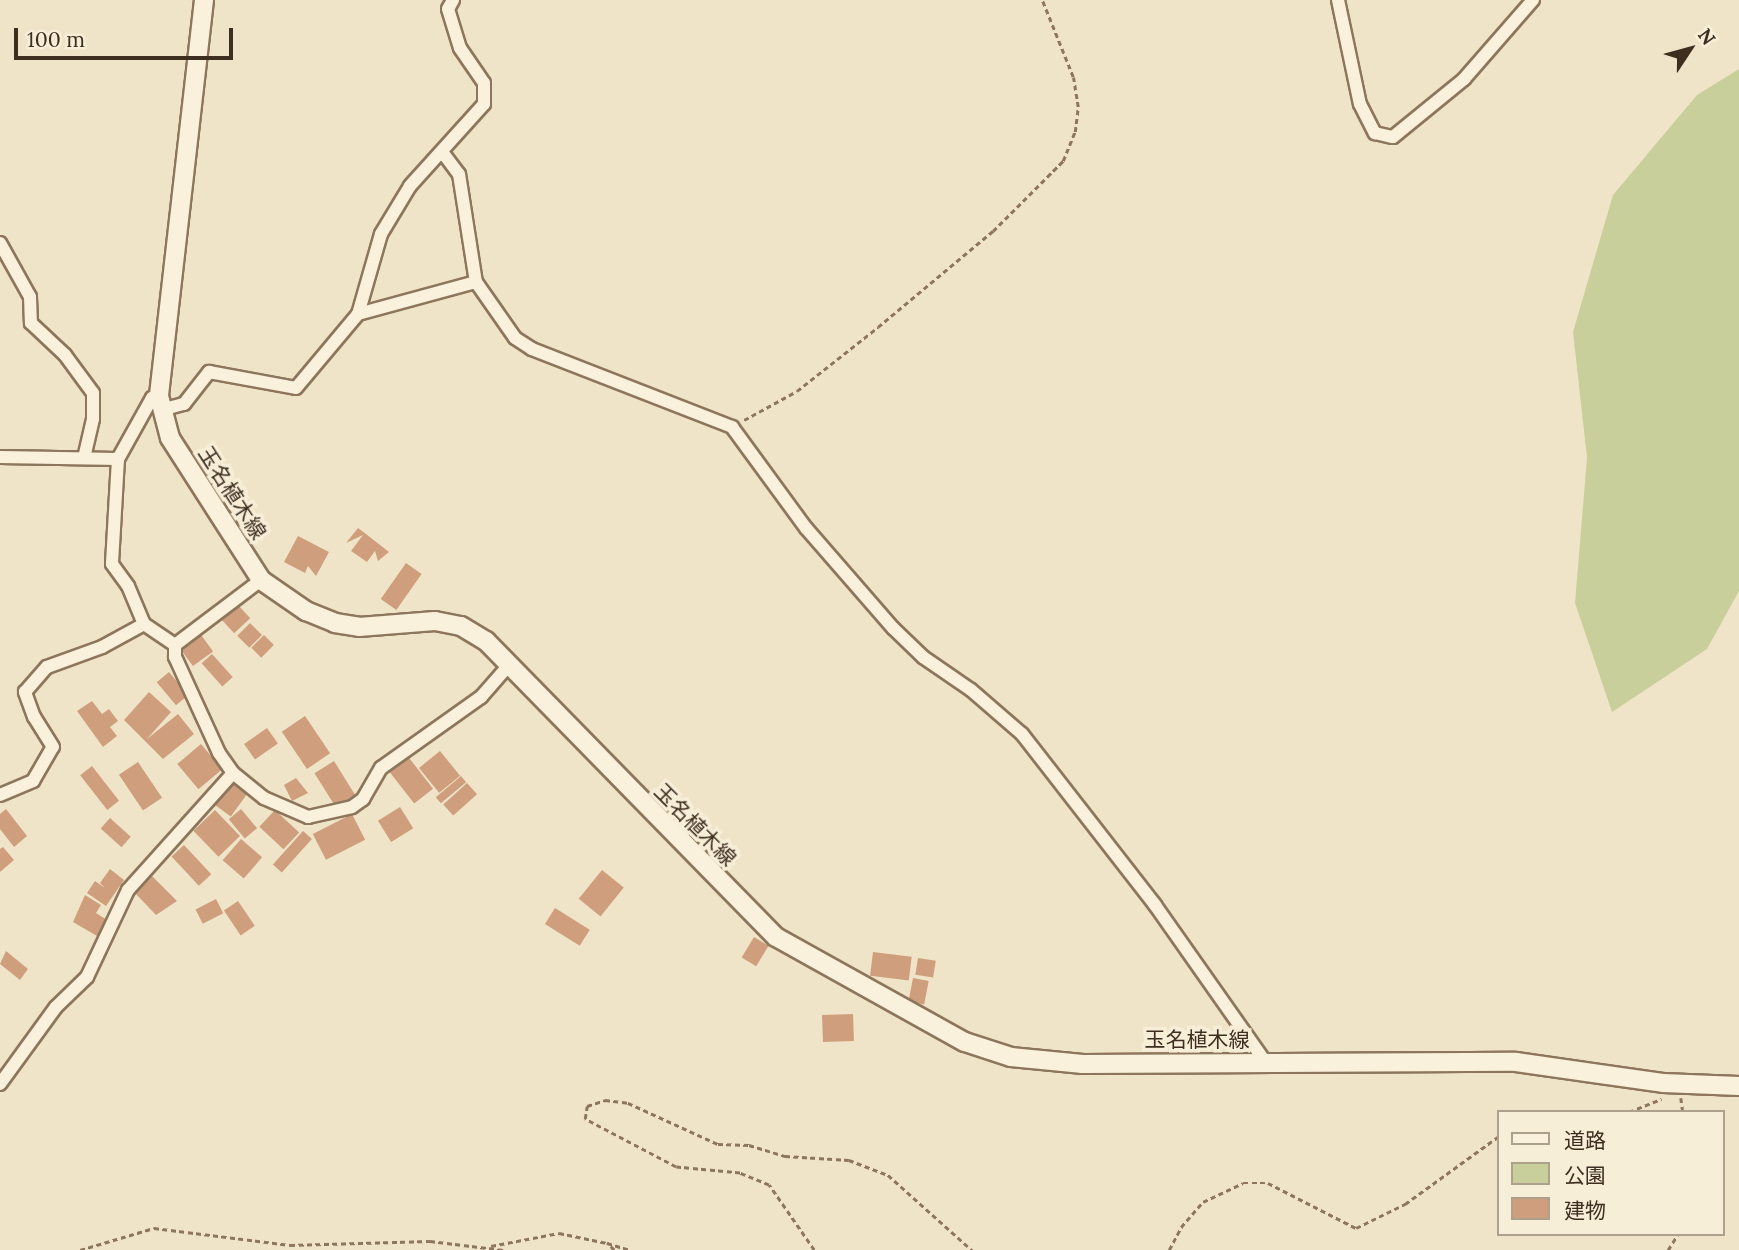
<!DOCTYPE html>
<meta charset="utf-8">
<style>
body{margin:0}
#map{position:relative;width:1739px;height:1250px;overflow:hidden;background:#f0e4c8;font-family:Lora,"Noto Sans JP",serif}
div>[style]{position:absolute}
.green>*{inset:0;background:#c9cf9b}
.building>*{inset:0;background:#cf9f7d;transform-origin:0 0}
.path>*{height:2.5px;margin-top:-1.25px;transform-origin:0;background:repeating-linear-gradient(90deg,#8d765c 0 5px,transparent 0 8.5px)}
.roads{filter:drop-shadow(2px 0 #8d765c) drop-shadow(-2px 0 #8d765c) drop-shadow(0 2px #8d765c) drop-shadow(0 -2px #8d765c)}
.street>*{height:12px;margin:-6px;padding:0 6px;transform-origin:6px;border-radius:6px;background:#faf1dc}
.secondary>*{height:18px;margin:-9px;padding:0 9px;transform-origin:9px;border-radius:9px;background:#faf1dc}
span{translate:-50% -50%;white-space:nowrap;text-align:center;line-height:1.15;-webkit-text-stroke:7px #f7eed8;paint-order:stroke}
.street-label{font-size:21px;color:#3d2e20}
.legend{position:absolute;left:1497px;top:1110px;width:228px;height:126px;box-sizing:border-box;background:#f7eed8;border:2px solid #ada18e;margin:0;padding:9px 12px;list-style:none;font-size:21px;color:#3d2e20}
.legend li{display:flex;align-items:center;gap:14px;height:35px}
.legend b{width:35px;border:2px solid #ada18e}
.north{position:absolute;left:1655px;top:14px;width:70px;height:70px;-webkit-text-stroke:5px #f7eed8;paint-order:stroke;rotate:54deg;font-size:19px;font-weight:700;line-height:28px;text-align:center;color:#3d2e20}
.north::after{content:'';display:block;margin:auto;width:24px;height:32px;background:#3d2e20;clip-path:polygon(50% 0,100% 100%,50% 72%,0 100%)}
.scale{position:absolute;left:14px;top:28px;width:219px;height:32px;box-sizing:border-box;border:4px solid #3d2e20;border-top:0;padding-left:9px;font-size:21px;line-height:24px;white-space:nowrap;color:#3d2e20;-webkit-text-stroke:5px #f7eed8;paint-order:stroke}
</style>
<div id="map">
<div class="green">
<div style="clip-path:polygon(1739px 69px,1739px 591px,1707px 649px,1612px 712px,1575px 603px,1587px 458px,1573px 332px,1613px 195px,1697px 95px)"></div>
</div>
<div class="building">
<div style="clip-path:polygon(358px 528px,366px 534px,389px 552px,378px 561px,375px 551px,367px 562px,351px 551px,363px 535px,346px 543px)"></div>
<div style="clip-path:polygon(298px 536px,329px 552px,316px 576px,308px 566px,305px 573px,284px 562px)"></div>
<div style="left:406px;top:563px;width:19px;height:44px;rotate:35deg"></div>
<div style="left:238px;top:605px;width:18px;height:22px;rotate:47deg"></div>
<div style="left:250px;top:623px;width:17px;height:18px;rotate:45deg"></div>
<div style="left:199px;top:632px;width:24px;height:25px;rotate:54deg"></div>
<div style="left:264px;top:635px;width:14px;height:18px;rotate:45deg"></div>
<div style="left:212px;top:654px;width:31px;height:14px;rotate:48deg"></div>
<div style="left:169px;top:672px;width:30px;height:16px;rotate:50deg"></div>
<div style="clip-path:polygon(149px 692px,171px 712px,147px 739px,178px 714px,194px 734px,163px 759px,124px 720px)"></div>
<div style="clip-path:polygon(92px 701px,102px 714px,109px 709px,118px 721px,110px 727px,117px 736px,103px 747px,77px 711px)"></div>
<div style="left:305px;top:716px;width:45px;height:28px;rotate:56deg"></div>
<div style="left:267px;top:728px;width:19px;height:28px;rotate:55deg"></div>
<div style="left:201px;top:744px;width:33px;height:31px;rotate:50deg"></div>
<div style="left:440px;top:751px;width:32px;height:27px;rotate:51deg"></div>
<div style="left:406px;top:754px;width:44px;height:24px;rotate:52deg"></div>
<div style="left:334px;top:761px;width:40px;height:23px;rotate:58deg"></div>
<div style="left:138px;top:762px;width:43px;height:23px;rotate:56deg"></div>
<div style="left:92px;top:766px;width:44px;height:15px;rotate:52deg"></div>
<div style="left:461px;top:776px;width:8px;height:33px;rotate:50deg"></div>
<div style="clip-path:polygon(296px 778px,308px 793px,292px 801px,284px 785px)"></div>
<div style="left:233px;top:781px;width:19px;height:30px;rotate:36deg"></div>
<div style="left:467px;top:783px;width:15px;height:32px;rotate:48deg"></div>
<div style="left:400px;top:807px;width:25px;height:26px;rotate:58deg"></div>
<div style="clip-path:polygon(6px 809px,27px 836px,14px 847px,0 829px,0 814px)"></div>
<div style="left:241px;top:809px;width:25px;height:16px;rotate:50deg"></div>
<div style="left:215px;top:810px;width:36px;height:30px;rotate:46deg"></div>
<div style="left:275px;top:810px;width:33px;height:23px;rotate:43deg"></div>
<div style="left:352px;top:814px;width:29px;height:44px;rotate:63deg"></div>
<div style="left:110px;top:818px;width:28px;height:14px;rotate:42deg"></div>
<div style="left:303px;top:831px;width:12px;height:45px;rotate:42deg"></div>
<div style="left:241px;top:839px;width:28px;height:28px;rotate:41deg"></div>
<div style="left:184px;top:845px;width:40px;height:17px;rotate:47deg"></div>
<div style="clip-path:polygon(3px 847px,14px 860px,0 872px,0 849px)"></div>
<div style="clip-path:polygon(110px 869px,124px 880px,106px 906px,87px 893px,95px 881px,105px 888px,100px 883px)"></div>
<div style="left:602px;top:870px;width:28px;height:37px;rotate:39deg"></div>
<div style="clip-path:polygon(152px 876px,177px 901px,156px 915px,135px 893px)"></div>
<div style="clip-path:polygon(85px 895px,101px 905px,96px 913px,107px 920px,97px 936px,73px 922px)"></div>
<div style="left:216px;top:899px;width:16px;height:23px;rotate:63deg"></div>
<div style="left:238px;top:901px;width:30px;height:17px;rotate:56deg"></div>
<div style="left:555px;top:908px;width:41px;height:19px;rotate:32deg"></div>
<div style="left:754px;top:937px;width:17px;height:24px;rotate:31deg"></div>
<div style="clip-path:polygon(6px 951px,28px 969px,20px 980px,0 964px)"></div>
<div style="left:873px;top:952px;width:39px;height:24px;rotate:7deg"></div>
<div style="left:918px;top:958px;width:18px;height:17px;rotate:9deg"></div>
<div style="left:913px;top:978px;width:16px;height:24px;rotate:11deg"></div>
<div style="left:853px;top:1014px;width:27px;height:31px;rotate:88deg"></div>
</div>
<div class="path">
<div style="left:744px;top:420px;width:60px;rotate:-28.7deg"></div>
<div style="left:797px;top:391px;width:103px;rotate:-38.3deg"></div>
<div style="left:878px;top:327px;width:150px;rotate:-39.9deg"></div>
<div style="left:993px;top:231px;width:99px;rotate:-45deg"></div>
<div style="left:1063px;top:161px;width:31px;rotate:-68deg"></div>
<div style="left:1075px;top:132px;width:25px;rotate:-83deg"></div>
<div style="left:1078px;top:107px;width:30px;rotate:-99deg"></div>
<div style="left:1073px;top:77px;width:83px;rotate:-111.9deg"></div>
<div style="left:1681px;top:1098px;width:14px;rotate:82deg"></div>
<div style="left:1573px;top:1112px;width:8px"></div>
<div style="left:1629px;top:1112px;width:35px;rotate:-22deg"></div>
<div style="left:491px;top:1246px;width:69px;rotate:-10.8deg"></div>
<div style="left:559px;top:1233px;width:49px;rotate:11.8deg"></div>
<div style="left:80px;top:1250px;width:77px;rotate:-16.6deg"></div>
<div style="left:154px;top:1228px;width:137px;rotate:7.1deg"></div>
<div style="left:290px;top:1245px;width:140px;rotate:-1.6deg"></div>
<div style="left:430px;top:1241px;width:74px;rotate:7deg"></div>
<div style="left:614px;top:1250px;width:10px;rotate:-135deg"></div>
<div style="left:607px;top:1243px;width:24px;rotate:17deg"></div>
<div style="left:814px;top:1250px;width:79px;rotate:-124.7deg"></div>
<div style="left:769px;top:1185px;width:31px;rotate:-158deg"></div>
<div style="left:740px;top:1173px;width:64px;rotate:-174.6deg"></div>
<div style="left:676px;top:1167px;width:103px;rotate:-152.2deg"></div>
<div style="left:585px;top:1119px;width:13px;rotate:-81deg"></div>
<div style="left:587px;top:1106px;width:19px;rotate:-18deg"></div>
<div style="left:605px;top:1100px;width:23px;rotate:7deg"></div>
<div style="left:628px;top:1103px;width:99px;rotate:24.5deg"></div>
<div style="left:718px;top:1144px;width:31px;rotate:2deg"></div>
<div style="left:749px;top:1145px;width:38px;rotate:17deg"></div>
<div style="left:785px;top:1156px;width:64px;rotate:3.6deg"></div>
<div style="left:849px;top:1160px;width:42px;rotate:21deg"></div>
<div style="left:888px;top:1175px;width:113px;rotate:41.8deg"></div>
<div style="left:1169px;top:1250px;width:26px;rotate:-62deg"></div>
<div style="left:1181px;top:1227px;width:33px;rotate:-49deg"></div>
<div style="left:1203px;top:1202px;width:44px;rotate:-25.4deg"></div>
<div style="left:1243px;top:1183px;width:25px"></div>
<div style="left:1268px;top:1183px;width:99px;rotate:27.1deg"></div>
<div style="left:1356px;top:1228px;width:55px;rotate:-26.1deg"></div>
<div style="left:1405px;top:1204px;width:116px;rotate:-35.9deg"></div>
<div style="left:1668px;top:1250px;width:19px;rotate:-58deg"></div>
</div>
<div class="roads">
<div class="street">
<div style="left:453px;top:0;width:10px;rotate:119deg"></div>
<div style="left:448px;top:9px;width:41px;rotate:72.9deg"></div>
<div style="left:460px;top:48px;width:42px;rotate:55.6deg"></div>
<div style="left:484px;top:83px;width:21px;rotate:90deg"></div>
<div style="left:484px;top:104px;width:110px;rotate:132.1deg"></div>
<div style="left:410px;top:186px;width:56px;rotate:121.1deg"></div>
<div style="left:381px;top:234px;width:83px;rotate:106deg"></div>
<div style="left:358px;top:314px;width:122px;rotate:-15.2deg"></div>
<div style="left:1338px;top:0;width:106px;rotate:78.1deg"></div>
<div style="left:1360px;top:104px;width:33px;rotate:63deg"></div>
<div style="left:1375px;top:133px;width:18px;rotate:13deg"></div>
<div style="left:1393px;top:137px;width:92px;rotate:-39.2deg"></div>
<div style="left:1464px;top:79px;width:105px;rotate:-48.9deg"></div>
<div style="left:443px;top:153px;width:26px;rotate:53deg"></div>
<div style="left:459px;top:174px;width:109px;rotate:81.1deg"></div>
<div style="left:476px;top:282px;width:68px;rotate:55.1deg"></div>
<div style="left:515px;top:338px;width:20px;rotate:33deg"></div>
<div style="left:532px;top:349px;width:215px;rotate:21.3deg"></div>
<div style="left:732px;top:427px;width:125px;rotate:53.8deg"></div>
<div style="left:806px;top:528px;width:133px;rotate:49deg"></div>
<div style="left:893px;top:628px;width:42px;rotate:44deg"></div>
<div style="left:923px;top:657px;width:58px;rotate:34.5deg"></div>
<div style="left:971px;top:690px;width:67px;rotate:40.8deg"></div>
<div style="left:1022px;top:734px;width:217px;rotate:52.1deg"></div>
<div style="left:1155px;top:905px;width:193px;rotate:54.9deg"></div>
<div style="left:0;top:243px;width:62px;rotate:60.9deg"></div>
<div style="left:30px;top:297px;width:26px;rotate:88deg"></div>
<div style="left:31px;top:323px;width:47px;rotate:43.3deg"></div>
<div style="left:65px;top:355px;width:47px;rotate:53.6deg"></div>
<div style="left:93px;top:393px;width:26px;rotate:90deg"></div>
<div style="left:93px;top:419px;width:39px;rotate:103deg"></div>
<div style="left:161px;top:410px;width:24px;rotate:-15deg"></div>
<div style="left:184px;top:404px;width:41px;rotate:-52deg"></div>
<div style="left:209px;top:372px;width:88px;rotate:10.4deg"></div>
<div style="left:296px;top:388px;width:97px;rotate:-50deg"></div>
<div style="left:0;top:457px;width:118px;rotate:1deg"></div>
<div style="left:118px;top:459px;width:70px;rotate:-60.9deg"></div>
<div style="left:152px;top:398px;width:7px;rotate:-16deg"></div>
<div style="left:118px;top:459px;width:105px;rotate:93.3deg"></div>
<div style="left:112px;top:564px;width:27px;rotate:54deg"></div>
<div style="left:128px;top:586px;width:41px;rotate:67.2deg"></div>
<div style="left:175px;top:645px;width:108px;rotate:-37.1deg"></div>
<div style="left:233px;top:773px;width:40px;rotate:39deg"></div>
<div style="left:264px;top:798px;width:48px;rotate:23.4deg"></div>
<div style="left:308px;top:817px;width:45px;rotate:-12.8deg"></div>
<div style="left:352px;top:807px;width:14px;rotate:-36deg"></div>
<div style="left:363px;top:799px;width:36px;rotate:-60deg"></div>
<div style="left:381px;top:768px;width:123px;rotate:-35.4deg"></div>
<div style="left:481px;top:697px;width:43px;rotate:-48.8deg"></div>
<div style="left:0;top:795px;width:36px;rotate:-23deg"></div>
<div style="left:33px;top:781px;width:39px;rotate:-60deg"></div>
<div style="left:53px;top:747px;width:36px;rotate:-122deg"></div>
<div style="left:34px;top:717px;width:27px;rotate:-110deg"></div>
<div style="left:25px;top:692px;width:33px;rotate:-49deg"></div>
<div style="left:47px;top:667px;width:59px;rotate:-20deg"></div>
<div style="left:102px;top:647px;width:48px;rotate:-28.7deg"></div>
<div style="left:144px;top:624px;width:37px;rotate:34deg"></div>
<div style="left:0;top:1084px;width:95px;rotate:-54deg"></div>
<div style="left:56px;top:1007px;width:43px;rotate:-44.1deg"></div>
<div style="left:87px;top:977px;width:96px;rotate:-64.8deg"></div>
<div style="left:128px;top:890px;width:157px;rotate:-48.1deg"></div>
<div style="left:233px;top:773px;width:24px;rotate:-125deg"></div>
<div style="left:219px;top:753px;width:106px;rotate:-114.6deg"></div>
<div style="left:175px;top:657px;width:12px;rotate:-90deg"></div>
</div>
<div class="secondary">
<div style="left:204px;top:0;width:399px;rotate:96.5deg"></div>
<div style="left:159px;top:396px;width:43px;rotate:75.3deg"></div>
<div style="left:170px;top:438px;width:169px;rotate:57.3deg"></div>
<div style="left:261px;top:580px;width:55px;rotate:34.6deg"></div>
<div style="left:306px;top:611px;width:31px;rotate:22deg"></div>
<div style="left:335px;top:623px;width:24px;rotate:9deg"></div>
<div style="left:359px;top:627px;width:76px;rotate:-4.5deg"></div>
<div style="left:435px;top:621px;width:26px;rotate:11deg"></div>
<div style="left:461px;top:626px;width:29px;rotate:31deg"></div>
<div style="left:486px;top:641px;width:414px;rotate:45.6deg"></div>
<div style="left:776px;top:937px;width:216px;rotate:29.1deg"></div>
<div style="left:965px;top:1042px;width:48px;rotate:18.1deg"></div>
<div style="left:1011px;top:1057px;width:72px;rotate:5.6deg"></div>
<div style="left:1083px;top:1064px;width:433px;rotate:-0.3deg"></div>
<div style="left:1516px;top:1062px;width:148px;rotate:8.1deg"></div>
<div style="left:1663px;top:1083px;width:76px;rotate:2.3deg"></div>
</div>
</div>
<div class="street-label">
<span style="left:232px;top:493px;rotate:57deg">玉名植木線</span>
<span style="left:695px;top:825px;rotate:45deg">玉名植木線</span>
<span style="left:1197px;top:1040px">玉名植木線</span>
</div>
<ul class="legend">
<li><b style="height:9px;background:#faf1dc"></b>道路</li>
<li><b style="height:19px;background:#c9cf9b"></b>公園</li>
<li><b style="height:19px;background:#cf9f7d"></b>建物</li>
</ul>
<div class="north">N</div>
<div class="scale">100 m</div>
</div>
